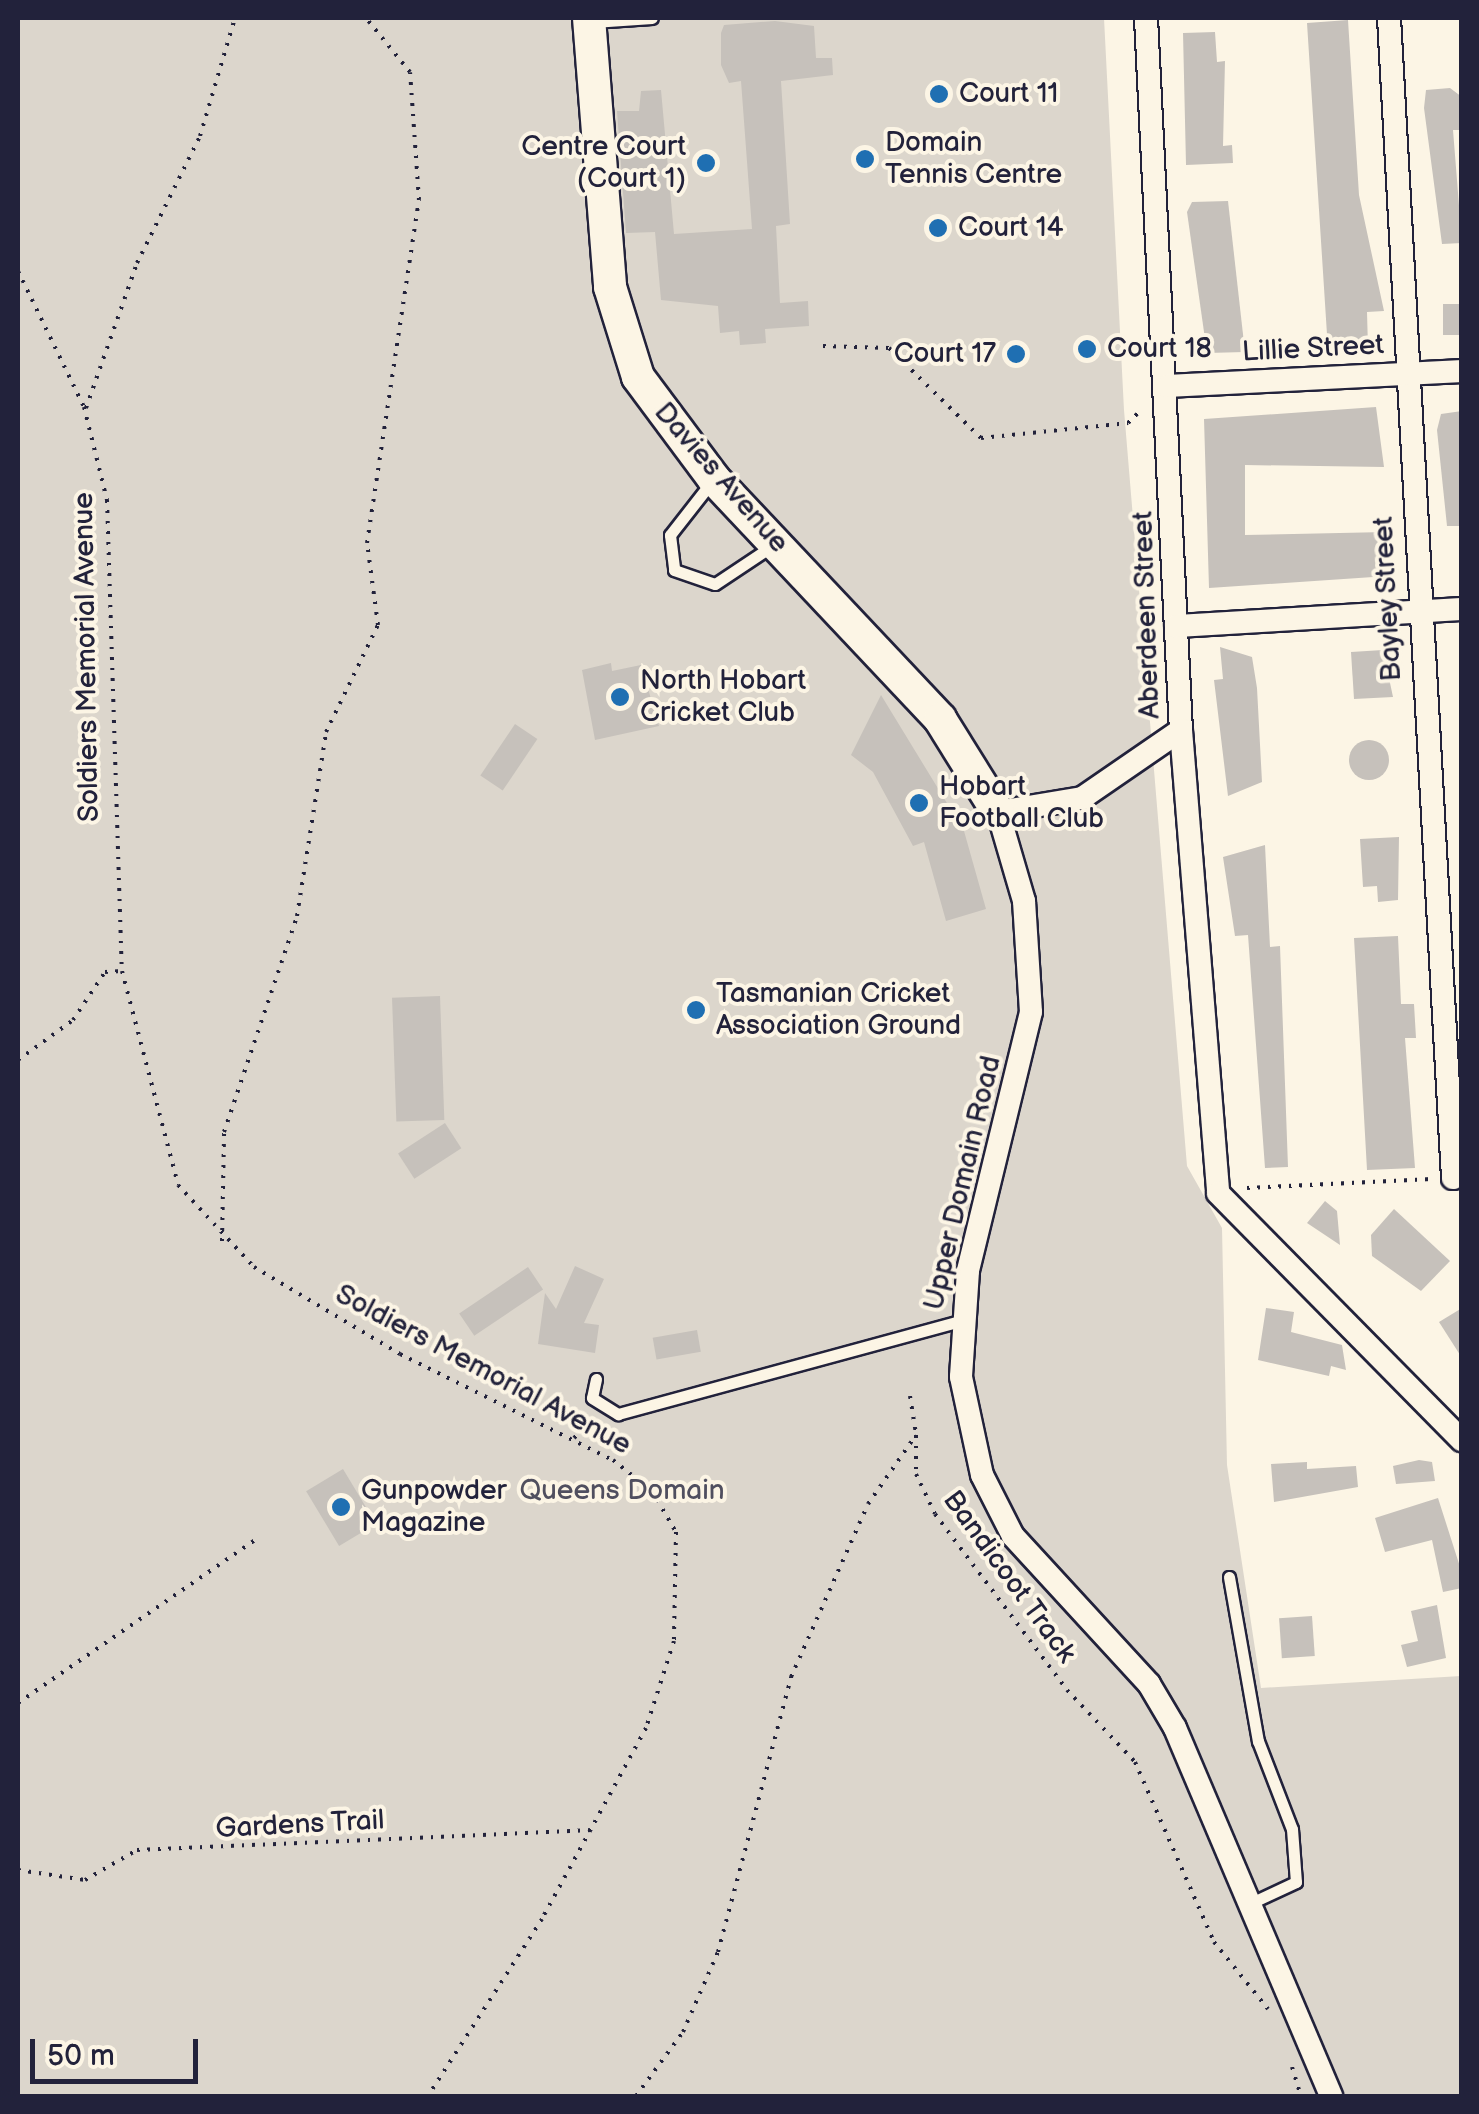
<!DOCTYPE html>
<style>
body{margin:0}
#map{position:relative;width:1479px;height:2114px;overflow:hidden;background:#fcf5e5;font-family:"Balsamiq Sans",sans-serif}
div>[style]{position:absolute}
.green>*{inset:0;background:#dcd6cc}
.building>*{inset:0;background:#c6c1bb;transform-origin:0 0}
.round{border-radius:50%}
.path>*{height:4px;margin-top:-2px;transform-origin:0;background:repeating-linear-gradient(90deg,#22223b 0 2.5px,transparent 0 10.5px)}
.roads{filter:drop-shadow(2px 0 #22223b) drop-shadow(-2px 0 #22223b) drop-shadow(0 2px #22223b) drop-shadow(0 -2px #22223b)}
.lane>*{height:11px;margin:-5.5px;padding:0 5.5px;transform-origin:5.5px;border-radius:5.5px;background:#fcf5e5}
.street>*{height:22px;margin:-11px;padding:0 11px;transform-origin:11px;border-radius:11px;background:#fcf5e5}
.secondary>*{height:32px;margin:-16px;padding:0 16px;transform-origin:16px;border-radius:16px;background:#fcf5e5}
.dots>*{width:28px;height:28px;translate:-50% -50%;box-sizing:border-box;border:5px solid #fcf5e5;border-radius:50%}
span{translate:-50% -50%;white-space:nowrap;text-align:center;line-height:1.15;-webkit-text-stroke:8px #fcf5e5;paint-order:stroke}
.poi-label{font-size:28px;color:#22223b}
.left{translate:0 -50%;text-align:left}
.right{translate:-100% -50%;text-align:right}
.street-label{font-size:28px;color:#22223b}
.park-label{font-size:28px;color:#504f5f}
.frame{position:absolute;inset:0;border:20px solid #22223b;pointer-events:none}
.scale{position:absolute;left:30px;top:2039px;width:168px;height:45px;box-sizing:border-box;border:5px solid #22223b;border-top:0;padding-left:12px;font-size:30px;line-height:35px;white-space:nowrap;color:#22223b;-webkit-text-stroke:8px #fcf5e5;paint-order:stroke}
</style>
<div id="map">
<div class="green">
<div style="clip-path:polygon(18px 18px,1104px 18px,1124px 410px,1187px 1166px,1222px 1228px,1227px 1465px,1261px 1688px,1461px 1676px,1461px 2096px,18px 2096px)"></div>
</div>
<div class="building">
<div style="clip-path:polygon(1348px 20px,1359px 195px,1384px 311px,1367px 312px,1368px 348px,1328px 350px,1307px 23px)"></div>
<div style="clip-path:polygon(775px 21px,814px 26px,816px 58px,832px 58px,833px 75px,781px 81px,790px 224px,776px 226px,780px 303px,808px 301px,809px 326px,765px 329px,766px 343px,740px 345px,739px 331px,720px 333px,718px 306px,661px 300px,655px 232px,626px 233px,617px 111px,639px 111px,641px 91px,661px 90px,674px 234px,752px 229px,741px 81px,729px 83px,721px 65px,721px 33px,724px 25px)"></div>
<div style="clip-path:polygon(1215px 32px,1217px 62px,1225px 61px,1223px 146px,1232px 145px,1233px 163px,1186px 165px,1183px 33px)"></div>
<div style="clip-path:polygon(1450px 88px,1462px 97px,1462px 130px,1453px 130px,1462px 243px,1442px 244px,1424px 108px,1426px 90px)"></div>
<div style="clip-path:polygon(1228px 201px,1245px 352px,1207px 353px,1187px 212px,1192px 202px)"></div>
<div style="left:1462px;top:304px;width:31px;height:19px;rotate:90deg"></div>
<div style="clip-path:polygon(1376px 407px,1384px 467px,1245px 465px,1245px 535px,1386px 532px,1388px 576px,1209px 588px,1204px 419px)"></div>
<div style="clip-path:polygon(1462px 411px,1462px 526px,1447px 526px,1437px 430px,1441px 414px)"></div>
<div style="clip-path:polygon(1220px 647px,1252px 657px,1257px 688px,1262px 782px,1228px 796px,1214px 680px,1223px 679px)"></div>
<div style="clip-path:polygon(1383px 650px,1393px 697px,1354px 699px,1351px 652px)"></div>
<div style="clip-path:polygon(611px 663px,612px 671px,641px 665px,659px 726px,595px 740px,582px 670px)"></div>
<div style="clip-path:polygon(881px 695px,964px 831px,986px 909px,946px 921px,924px 842px,913px 846px,873px 772px,851px 755px)"></div>
<div style="left:515px;top:724px;width:27px;height:62px;rotate:34deg"></div>
<div class="round" style="left:1349px;top:740px;width:40px;height:40px"></div>
<div style="clip-path:polygon(1399px 837px,1398px 900px,1378px 902px,1377px 886px,1363px 887px,1360px 839px)"></div>
<div style="clip-path:polygon(1265px 845px,1270px 947px,1280px 946px,1288px 1167px,1265px 1168px,1248px 935px,1235px 936px,1223px 857px)"></div>
<div style="clip-path:polygon(1398px 936px,1401px 1004px,1414px 1004px,1416px 1038px,1405px 1038px,1415px 1168px,1367px 1170px,1354px 938px)"></div>
<div style="left:440px;top:996px;width:124px;height:48px;rotate:88deg"></div>
<div style="left:445px;top:1123px;width:30px;height:56px;rotate:57deg"></div>
<div style="clip-path:polygon(1325px 1201px,1337px 1211px,1340px 1245px,1307px 1223px)"></div>
<div style="clip-path:polygon(1394px 1209px,1450px 1261px,1421px 1291px,1372px 1256px,1371px 1235px)"></div>
<div style="clip-path:polygon(575px 1266px,604px 1279px,584px 1323px,599px 1325px,595px 1353px,538px 1344px,545px 1293px,556px 1309px)"></div>
<div style="left:528px;top:1267px;width:27px;height:83px;rotate:56deg"></div>
<div style="clip-path:polygon(1266px 1308px,1294px 1312px,1291px 1332px,1342px 1345px,1346px 1370px,1331px 1366px,1329px 1376px,1258px 1360px)"></div>
<div style="clip-path:polygon(1462px 1308px,1462px 1358px,1439px 1322px)"></div>
<div style="left:697px;top:1330px;width:22px;height:45px;rotate:80deg"></div>
<div style="clip-path:polygon(1419px 1460px,1432px 1462px,1435px 1481px,1396px 1484px,1393px 1466px)"></div>
<div style="clip-path:polygon(1307px 1462px,1307px 1469px,1356px 1466px,1358px 1487px,1274px 1502px,1271px 1464px)"></div>
<div style="left:343px;top:1469px;width:64px;height:43px;rotate:59deg"></div>
<div style="clip-path:polygon(1438px 1498px,1462px 1573px,1462px 1588px,1443px 1592px,1432px 1540px,1385px 1552px,1375px 1518px)"></div>
<div style="clip-path:polygon(1437px 1605px,1446px 1658px,1407px 1667px,1401px 1645px,1418px 1641px,1411px 1611px)"></div>
<div style="left:1312px;top:1616px;width:40px;height:33px;rotate:86deg"></div>
</div>
<div class="path">
<div style="left:18px;top:271px;width:151px;rotate:64.1deg"></div>
<div style="left:84px;top:407px;width:96px;rotate:76.1deg"></div>
<div style="left:107px;top:500px;width:471px;rotate:88.2deg"></div>
<div style="left:122px;top:971px;width:221px;rotate:75.3deg"></div>
<div style="left:178px;top:1185px;width:112px;rotate:47.2deg"></div>
<div style="left:254px;top:1267px;width:170px;rotate:30.8deg"></div>
<div style="left:400px;top:1354px;width:238px;rotate:26.5deg"></div>
<div style="left:613px;top:1460px;width:50px;rotate:38.5deg"></div>
<div style="left:652px;top:1491px;width:48px;rotate:59.7deg"></div>
<div style="left:676px;top:1532px;width:109px;rotate:91.1deg"></div>
<div style="left:674px;top:1641px;width:91px;rotate:107.8deg"></div>
<div style="left:646px;top:1728px;width:217px;rotate:118.6deg"></div>
<div style="left:542px;top:1919px;width:211px;rotate:122.8deg"></div>
<div style="left:823px;top:346px;width:66px;rotate:1.7deg"></div>
<div style="left:889px;top:348px;width:129px;rotate:44.4deg"></div>
<div style="left:981px;top:438px;width:148px;rotate:-5.8deg"></div>
<div style="left:1128px;top:423px;width:20px;rotate:-45deg"></div>
<div style="left:86px;top:408px;width:154px;rotate:-70.6deg"></div>
<div style="left:137px;top:263px;width:142px;rotate:-63.6deg"></div>
<div style="left:200px;top:136px;width:123px;rotate:-73.5deg"></div>
<div style="left:18px;top:1060px;width:68px;rotate:-36deg"></div>
<div style="left:73px;top:1020px;width:58px;rotate:-56.3deg"></div>
<div style="left:105px;top:972px;width:17px;rotate:-3deg"></div>
<div style="left:1247px;top:1188px;width:185px;rotate:-2.8deg"></div>
<div style="left:222px;top:1241px;width:109px;rotate:-88.9deg"></div>
<div style="left:224px;top:1132px;width:228px;rotate:-71.3deg"></div>
<div style="left:297px;top:916px;width:186px;rotate:-81deg"></div>
<div style="left:326px;top:732px;width:119px;rotate:-64.1deg"></div>
<div style="left:378px;top:625px;width:83px;rotate:-97.6deg"></div>
<div style="left:367px;top:543px;width:347px;rotate:-81.4deg"></div>
<div style="left:419px;top:200px;width:128px;rotate:-94deg"></div>
<div style="left:410px;top:72px;width:70px;rotate:-129.2deg"></div>
<div style="left:910px;top:1396px;width:39px;rotate:81deg"></div>
<div style="left:574px;top:1438px;width:25px;rotate:-45deg"></div>
<div style="left:18px;top:1703px;width:290px;rotate:-34.5deg"></div>
<div style="left:18px;top:1870px;width:68px;rotate:8.5deg"></div>
<div style="left:85px;top:1880px;width:60px;rotate:-30deg"></div>
<div style="left:137px;top:1850px;width:456px;rotate:-2.5deg"></div>
<div style="left:1292px;top:2067px;width:30px;rotate:73deg"></div>
<div style="left:636px;top:2096px;width:79px;rotate:-53.7deg"></div>
<div style="left:683px;top:2032px;width:87px;rotate:-66.4deg"></div>
<div style="left:718px;top:1952px;width:285px;rotate:-75.1deg"></div>
<div style="left:791px;top:1677px;width:189px;rotate:-66deg"></div>
<div style="left:868px;top:1504px;width:84px;rotate:-55.2deg"></div>
<div style="left:916px;top:1435px;width:39px;rotate:90deg"></div>
<div style="left:916px;top:1474px;width:44px;rotate:64.6deg"></div>
<div style="left:935px;top:1514px;width:220px;rotate:53.1deg"></div>
<div style="left:1067px;top:1690px;width:99px;rotate:46.6deg"></div>
<div style="left:1135px;top:1762px;width:197px;rotate:66.3deg"></div>
<div style="left:1214px;top:1942px;width:86px;rotate:51.1deg"></div>
</div>
<div class="roads">
<div class="lane">
<div style="left:593px;top:22px;width:59px;rotate:-3.9deg"></div>
<div style="left:713px;top:480px;width:70px;rotate:128deg"></div>
<div style="left:670px;top:535px;width:35px;rotate:83deg"></div>
<div style="left:674px;top:570px;width:43px;rotate:18.9deg"></div>
<div style="left:715px;top:584px;width:69px;rotate:-33.7deg"></div>
<div style="left:596px;top:1379px;width:19px;rotate:102deg"></div>
<div style="left:592px;top:1398px;width:31px;rotate:32deg"></div>
<div style="left:618px;top:1414px;width:355px;rotate:-15.2deg"></div>
<div style="left:1229px;top:1577px;width:167px;rotate:80deg"></div>
<div style="left:1258px;top:1741px;width:94px;rotate:68.9deg"></div>
<div style="left:1292px;top:1829px;width:53px;rotate:85.7deg"></div>
<div style="left:1296px;top:1882px;width:50px;rotate:155deg"></div>
</div>
<div class="street">
<div style="left:1146px;top:18px;width:713px;rotate:87.19deg"></div>
<div style="left:1181px;top:730px;width:464px;rotate:85.4deg"></div>
<div style="left:1218px;top:1193px;width:347px;rotate:45.4deg"></div>
<div style="left:1389px;top:18px;width:1162px;rotate:86.84deg"></div>
<div style="left:1168px;top:386px;width:294px;rotate:-2.9deg"></div>
<div style="left:1176px;top:626px;width:287px;rotate:-3.4deg"></div>
<div style="left:1181px;top:730px;width:120px;rotate:145.5deg"></div>
<div style="left:1082px;top:798px;width:85px;rotate:170.5deg"></div>
<div style="left:998px;top:812px;width:93px;rotate:73.7deg"></div>
<div style="left:1024px;top:901px;width:111px;rotate:86.4deg"></div>
<div style="left:1031px;top:1012px;width:267px;rotate:103.7deg"></div>
<div style="left:968px;top:1271px;width:106px;rotate:93.8deg"></div>
<div style="left:961px;top:1377px;width:100px;rotate:77.9deg"></div>
<div style="left:982px;top:1475px;width:68px;rotate:63.1deg"></div>
<div style="left:1013px;top:1536px;width:201px;rotate:47.4deg"></div>
<div style="left:1149px;top:1684px;width:51px;rotate:59.4deg"></div>
<div style="left:1175px;top:1728px;width:400px;rotate:67deg"></div>
</div>
<div class="secondary">
<div style="left:589px;top:18px;width:270px;rotate:85.5deg"></div>
<div style="left:610px;top:287px;width:94px;rotate:72.7deg"></div>
<div style="left:638px;top:377px;width:127px;rotate:53.3deg"></div>
<div style="left:714px;top:479px;width:330px;rotate:46.7deg"></div>
<div style="left:940px;top:719px;width:110px;rotate:58.1deg"></div>
</div>
</div>
<div class="dots">
<div style="left:939px;top:94px;background:#1f6fb2"></div>
<div style="left:865px;top:159px;background:#1f6fb2"></div>
<div style="left:706px;top:163px;background:#1f6fb2"></div>
<div style="left:938px;top:228px;background:#1f6fb2"></div>
<div style="left:1087px;top:349px;background:#1f6fb2"></div>
<div style="left:1016px;top:354px;background:#1f6fb2"></div>
<div style="left:620px;top:697px;background:#1f6fb2"></div>
<div style="left:919px;top:803px;background:#1f6fb2"></div>
<div style="left:696px;top:1010px;background:#1f6fb2"></div>
<div style="left:341px;top:1507px;background:#1f6fb2"></div>
</div>
<div class="poi-label">
<span class="left" style="left:959px;top:94px">Court 11</span>
<span class="left" style="left:885px;top:159px">Domain<br>Tennis Centre</span>
<span class="right" style="left:686px;top:163px">Centre Court<br>(Court 1)</span>
<span class="left" style="left:958px;top:228px">Court 14</span>
<span class="left" style="left:1107px;top:349px">Court 18</span>
<span class="right" style="left:996px;top:354px">Court 17</span>
<span class="left" style="left:640px;top:697px">North Hobart<br>Cricket Club</span>
<span class="left" style="left:939px;top:803px">Hobart<br>Football Club</span>
<span class="left" style="left:716px;top:1010px">Tasmanian Cricket<br>Association Ground</span>
<span class="left" style="left:361px;top:1507px">Gunpowder<br>Magazine</span>
</div>
<div class="street-label">
<span style="left:1313px;top:349px;rotate:-3deg">Lillie Street</span>
<span style="left:721px;top:478px;rotate:49deg">Davies Avenue</span>
<span style="left:1388px;top:599px;rotate:-93deg">Bayley Street</span>
<span style="left:1147px;top:615px;rotate:-92deg">Aberdeen Street</span>
<span style="left:87px;top:657px;rotate:-91deg">Soldiers Memorial Avenue</span>
<span style="left:963px;top:1183px;rotate:-77deg">Upper Domain Road</span>
<span style="left:483px;top:1370px;rotate:28deg">Soldiers Memorial Avenue</span>
<span style="left:1009px;top:1577px;rotate:54deg">Bandicoot Track</span>
<span style="left:300px;top:1825px;rotate:-3deg">Gardens Trail</span>
</div>
<div class="park-label">
<span style="left:622px;top:1491px">Queens Domain</span>
</div>
<div class="frame"></div>
<div class="scale">50 m</div>
</div>
